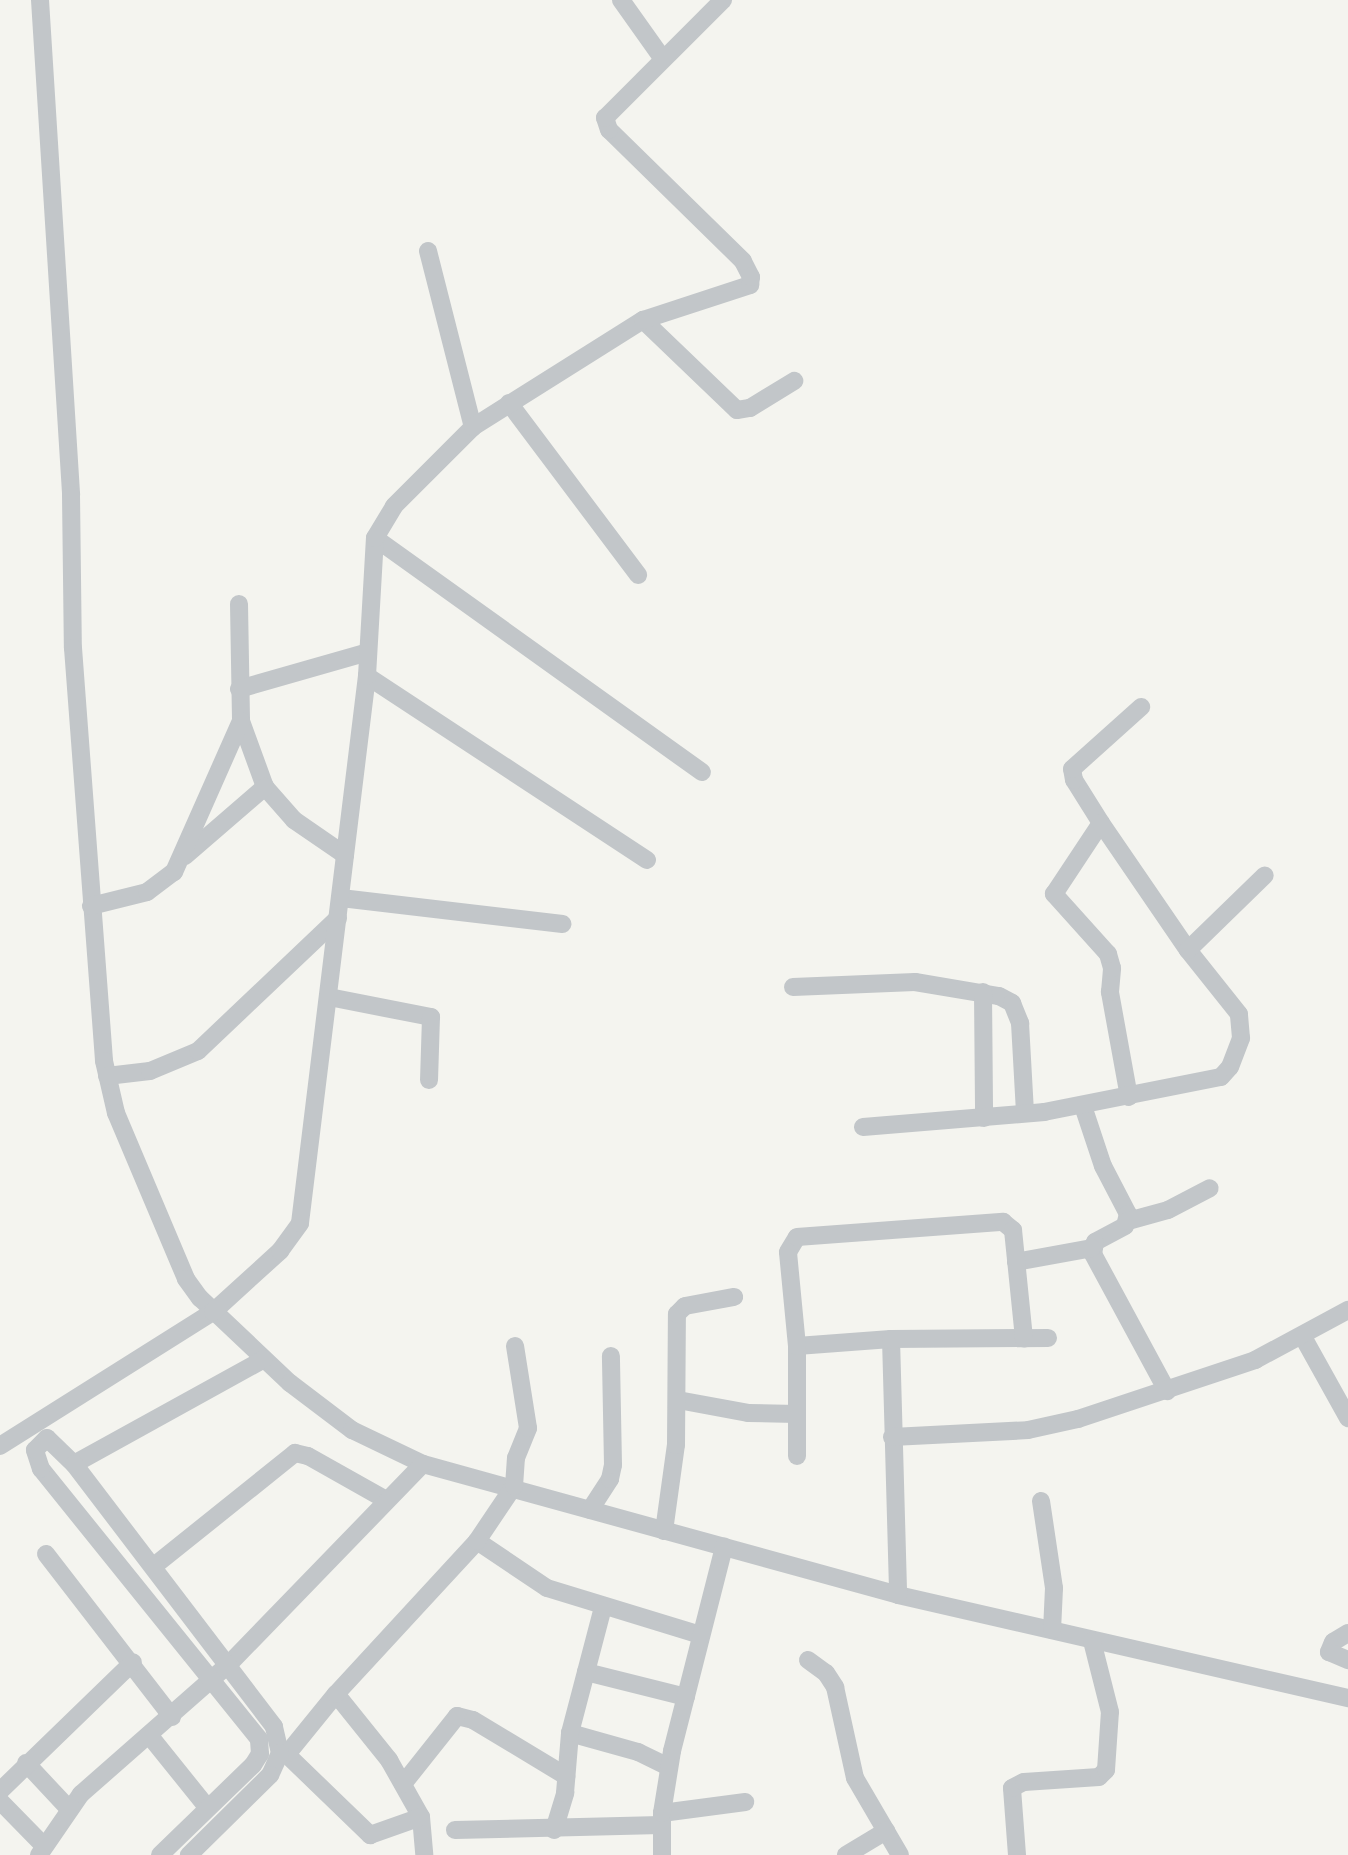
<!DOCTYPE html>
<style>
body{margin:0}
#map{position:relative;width:1348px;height:1855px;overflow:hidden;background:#f4f4ef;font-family:Arial,sans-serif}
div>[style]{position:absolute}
.street>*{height:18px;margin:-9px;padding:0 9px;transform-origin:9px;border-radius:9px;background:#c2c6c9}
span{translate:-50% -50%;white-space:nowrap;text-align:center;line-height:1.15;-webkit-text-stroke:7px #fff;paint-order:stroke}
</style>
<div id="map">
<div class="street">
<div style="left:40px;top:0;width:496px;rotate:86.4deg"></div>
<div style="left:71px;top:495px;width:153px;rotate:89.3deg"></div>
<div style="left:73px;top:648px;width:414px;rotate:85.7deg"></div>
<div style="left:104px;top:1061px;width:53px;rotate:77deg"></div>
<div style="left:116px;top:1113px;width:180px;rotate:67.1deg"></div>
<div style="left:186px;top:1279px;width:24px;rotate:54deg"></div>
<div style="left:200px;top:1298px;width:124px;rotate:43.4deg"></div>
<div style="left:290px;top:1383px;width:78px;rotate:37.2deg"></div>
<div style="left:352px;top:1430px;width:79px;rotate:25.6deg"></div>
<div style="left:423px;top:1464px;width:493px;rotate:15.4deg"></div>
<div style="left:898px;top:1595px;width:462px;rotate:12.9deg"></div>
<div style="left:621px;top:0;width:72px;rotate:54.6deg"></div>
<div style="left:428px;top:251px;width:182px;rotate:75.7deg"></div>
<div style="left:643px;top:320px;width:130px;rotate:43.8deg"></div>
<div style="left:737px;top:410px;width:13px;rotate:-9deg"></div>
<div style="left:750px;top:408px;width:52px;rotate:-31.5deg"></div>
<div style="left:509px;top:403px;width:215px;rotate:53.1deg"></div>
<div style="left:375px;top:538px;width:402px;rotate:35.6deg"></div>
<div style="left:239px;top:604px;width:117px;rotate:89deg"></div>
<div style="left:241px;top:721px;width:70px;rotate:70deg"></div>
<div style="left:265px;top:787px;width:44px;rotate:48.7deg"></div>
<div style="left:294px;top:820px;width:62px;rotate:34.5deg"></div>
<div style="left:367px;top:676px;width:335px;rotate:33.3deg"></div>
<div style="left:239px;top:689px;width:134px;rotate:-16deg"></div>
<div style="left:1101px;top:823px;width:51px;rotate:-122.1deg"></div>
<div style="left:1074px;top:780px;width:11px;rotate:-100deg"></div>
<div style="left:1072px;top:769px;width:93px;rotate:-41.9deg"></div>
<div style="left:185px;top:856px;width:106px;rotate:-40.8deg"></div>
<div style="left:341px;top:898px;width:223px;rotate:6.7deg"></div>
<div style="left:91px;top:906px;width:58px;rotate:-14deg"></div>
<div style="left:147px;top:892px;width:34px;rotate:-37deg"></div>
<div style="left:174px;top:872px;width:165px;rotate:-66.1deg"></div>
<div style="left:793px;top:987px;width:122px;rotate:-2.3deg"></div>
<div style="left:915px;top:982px;width:85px;rotate:9.5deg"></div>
<div style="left:999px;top:996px;width:15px;rotate:28deg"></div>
<div style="left:1012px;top:1003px;width:22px;rotate:68deg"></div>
<div style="left:1020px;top:1023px;width:90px;rotate:86.8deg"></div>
<div style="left:983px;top:992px;width:126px;rotate:89.5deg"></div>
<div style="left:329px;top:997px;width:104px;rotate:11.1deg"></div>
<div style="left:431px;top:1017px;width:63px;rotate:91.8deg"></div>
<div style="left:107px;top:1076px;width:43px;rotate:-6.6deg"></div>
<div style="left:150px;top:1071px;width:52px;rotate:-22.6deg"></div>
<div style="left:198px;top:1051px;width:193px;rotate:-43.5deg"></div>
<div style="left:1129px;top:1097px;width:107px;rotate:-100.3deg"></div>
<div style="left:1110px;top:992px;width:24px;rotate:-85deg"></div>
<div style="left:1112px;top:968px;width:15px;rotate:-106deg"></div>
<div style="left:1108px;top:954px;width:81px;rotate:-132deg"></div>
<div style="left:1054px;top:894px;width:85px;rotate:-56.5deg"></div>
<div style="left:1101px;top:823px;width:154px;rotate:55.6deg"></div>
<div style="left:1083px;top:1106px;width:63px;rotate:71.6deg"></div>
<div style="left:1103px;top:1166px;width:54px;rotate:62.5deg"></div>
<div style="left:1128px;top:1214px;width:12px;rotate:104deg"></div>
<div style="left:1125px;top:1226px;width:34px;rotate:152deg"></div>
<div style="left:1095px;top:1242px;width:12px;rotate:99deg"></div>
<div style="left:1093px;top:1254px;width:156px;rotate:61.6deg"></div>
<div style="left:863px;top:1127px;width:182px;rotate:-4.7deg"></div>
<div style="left:1044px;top:1112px;width:180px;rotate:-11.2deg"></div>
<div style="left:1221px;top:1077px;width:13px;rotate:-48deg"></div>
<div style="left:1230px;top:1067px;width:31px;rotate:-69deg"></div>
<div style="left:1241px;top:1038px;width:24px;rotate:-95deg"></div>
<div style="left:1239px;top:1014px;width:82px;rotate:-128.6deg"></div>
<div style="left:1188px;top:950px;width:107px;rotate:-44.2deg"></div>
<div style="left:1128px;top:1221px;width:41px;rotate:-15.4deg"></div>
<div style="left:1168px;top:1210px;width:47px;rotate:-27.6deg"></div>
<div style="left:1016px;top:1262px;width:77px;rotate:-10.4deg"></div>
<div style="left:1303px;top:1337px;width:93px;rotate:60.9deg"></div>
<div style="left:891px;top:1339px;width:256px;rotate:88.4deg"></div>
<div style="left:797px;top:1346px;width:94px;rotate:-4.3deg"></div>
<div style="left:891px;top:1339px;width:157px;rotate:-0.4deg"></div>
<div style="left:678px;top:1400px;width:71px;rotate:10.5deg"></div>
<div style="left:748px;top:1413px;width:49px;rotate:1.2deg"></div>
<div style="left:892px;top:1437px;width:136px;rotate:-2.9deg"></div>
<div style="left:1028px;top:1430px;width:51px;rotate:-12.4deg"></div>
<div style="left:1078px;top:1419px;width:187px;rotate:-18.4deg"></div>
<div style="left:1255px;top:1360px;width:106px;rotate:-28.3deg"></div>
<div style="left:0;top:1446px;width:252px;rotate:-32.2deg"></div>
<div style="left:213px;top:1312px;width:91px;rotate:-42.3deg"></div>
<div style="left:280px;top:1251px;width:34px;rotate:-54deg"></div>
<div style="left:300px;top:1223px;width:551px;rotate:-83.02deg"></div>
<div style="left:367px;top:676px;width:138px;rotate:-86.7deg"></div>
<div style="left:375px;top:538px;width:37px;rotate:-59deg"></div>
<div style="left:394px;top:506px;width:112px;rotate:-45deg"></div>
<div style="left:473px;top:427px;width:201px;rotate:-32.2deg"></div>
<div style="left:643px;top:320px;width:113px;rotate:-18.1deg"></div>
<div style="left:750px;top:285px;width:8px;rotate:-83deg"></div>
<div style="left:751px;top:277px;width:18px;rotate:-117deg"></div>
<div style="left:743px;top:261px;width:187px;rotate:-135.6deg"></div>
<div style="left:609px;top:130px;width:13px;rotate:-108deg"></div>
<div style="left:605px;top:118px;width:167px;rotate:-45deg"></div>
<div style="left:797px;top:1456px;width:110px;rotate:-90deg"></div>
<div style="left:797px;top:1346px;width:94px;rotate:-95.5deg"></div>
<div style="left:788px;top:1252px;width:17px;rotate:-59deg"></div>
<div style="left:797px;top:1237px;width:207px;rotate:-4.2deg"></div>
<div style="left:1003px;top:1222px;width:13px;rotate:39deg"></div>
<div style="left:1013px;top:1230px;width:109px;rotate:84.2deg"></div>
<div style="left:74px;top:1464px;width:217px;rotate:-28.9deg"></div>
<div style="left:1041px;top:1501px;width:88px;rotate:81.5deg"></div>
<div style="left:1054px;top:1588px;width:42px;rotate:92.7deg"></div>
<div style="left:590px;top:1510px;width:37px;rotate:-57deg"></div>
<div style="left:610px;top:1479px;width:14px;rotate:-78deg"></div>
<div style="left:613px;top:1465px;width:109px;rotate:-91.1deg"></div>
<div style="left:664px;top:1531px;width:87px;rotate:-82.1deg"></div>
<div style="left:676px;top:1445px;width:131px;rotate:-89.6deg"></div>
<div style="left:677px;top:1314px;width:11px;rotate:-45deg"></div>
<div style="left:685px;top:1306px;width:50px;rotate:-10.4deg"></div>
<div style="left:477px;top:1541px;width:84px;rotate:33.9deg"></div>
<div style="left:547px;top:1588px;width:161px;rotate:17deg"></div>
<div style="left:46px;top:1554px;width:206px;rotate:52.3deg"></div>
<div style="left:154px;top:1566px;width:181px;rotate:-38.7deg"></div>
<div style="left:295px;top:1453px;width:13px;rotate:13deg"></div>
<div style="left:308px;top:1456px;width:90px;rotate:29.4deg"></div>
<div style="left:1348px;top:1633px;width:17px;rotate:149deg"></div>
<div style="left:1333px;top:1642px;width:11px;rotate:112deg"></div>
<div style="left:1329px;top:1652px;width:21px;rotate:23deg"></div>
<div style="left:808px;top:1660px;width:22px;rotate:36deg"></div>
<div style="left:826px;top:1673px;width:17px;rotate:57deg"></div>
<div style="left:835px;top:1687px;width:93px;rotate:77.6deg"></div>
<div style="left:855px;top:1778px;width:89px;rotate:59.7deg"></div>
<div style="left:586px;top:1672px;width:103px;rotate:14deg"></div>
<div style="left:336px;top:1694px;width:85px;rotate:51.2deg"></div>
<div style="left:389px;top:1760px;width:65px;rotate:60.7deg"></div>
<div style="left:421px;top:1817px;width:38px;rotate:85deg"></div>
<div style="left:570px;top:1733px;width:71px;rotate:15.6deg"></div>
<div style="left:638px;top:1752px;width:34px;rotate:26deg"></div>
<div style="left:149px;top:1735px;width:91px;rotate:51.2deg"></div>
<div style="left:279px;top:1747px;width:127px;rotate:44deg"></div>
<div style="left:370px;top:1835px;width:54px;rotate:-19.4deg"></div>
<div style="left:288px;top:1753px;width:76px;rotate:-50.9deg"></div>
<div style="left:336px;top:1694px;width:208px;rotate:-47.3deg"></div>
<div style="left:477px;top:1541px;width:66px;rotate:-56.1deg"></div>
<div style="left:514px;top:1486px;width:28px;rotate:-86deg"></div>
<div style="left:516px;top:1458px;width:32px;rotate:-68deg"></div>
<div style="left:528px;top:1428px;width:83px;rotate:-99deg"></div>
<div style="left:26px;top:1763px;width:63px;rotate:46.9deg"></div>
<div style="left:403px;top:1784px;width:87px;rotate:-51.5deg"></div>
<div style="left:457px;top:1716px;width:16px;rotate:14deg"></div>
<div style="left:473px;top:1720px;width:109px;rotate:31.1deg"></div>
<div style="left:0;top:1791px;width:185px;rotate:-44.1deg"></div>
<div style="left:0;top:1801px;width:63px;rotate:45.6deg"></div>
<div style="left:662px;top:1813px;width:84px;rotate:-7.5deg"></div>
<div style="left:455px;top:1830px;width:206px;rotate:-1.4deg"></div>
<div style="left:554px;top:1830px;width:39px;rotate:-73deg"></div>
<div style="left:565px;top:1793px;width:60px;rotate:-85.2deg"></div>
<div style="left:570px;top:1733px;width:130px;rotate:-75.3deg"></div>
<div style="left:39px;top:1855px;width:74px;rotate:-55.5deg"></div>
<div style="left:81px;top:1794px;width:198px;rotate:-41.3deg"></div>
<div style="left:230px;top:1663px;width:277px;rotate:-45.9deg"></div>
<div style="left:160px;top:1855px;width:129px;rotate:-44.1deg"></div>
<div style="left:253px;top:1765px;width:13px;rotate:-58deg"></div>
<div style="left:260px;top:1754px;width:15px;rotate:-94deg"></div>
<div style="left:259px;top:1739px;width:347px;rotate:-128.9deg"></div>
<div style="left:41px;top:1469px;width:20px;rotate:-108deg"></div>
<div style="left:35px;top:1450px;width:17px;rotate:-45deg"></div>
<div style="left:47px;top:1438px;width:37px;rotate:44deg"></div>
<div style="left:74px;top:1464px;width:330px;rotate:52.7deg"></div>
<div style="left:274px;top:1727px;width:27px;rotate:77deg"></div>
<div style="left:280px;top:1753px;width:24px;rotate:114deg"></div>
<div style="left:270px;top:1775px;width:114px;rotate:135.4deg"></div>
<div style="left:662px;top:1855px;width:42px;rotate:-90deg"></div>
<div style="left:662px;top:1813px;width:63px;rotate:-80.8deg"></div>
<div style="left:672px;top:1751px;width:211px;rotate:-75.7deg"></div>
<div style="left:846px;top:1855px;width:47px;rotate:-31deg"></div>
<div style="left:1017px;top:1855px;width:67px;rotate:-94.3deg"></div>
<div style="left:1012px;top:1788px;width:13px;rotate:-27deg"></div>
<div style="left:1024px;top:1782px;width:75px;rotate:-3.8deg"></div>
<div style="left:1099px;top:1777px;width:10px;rotate:-45deg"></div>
<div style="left:1106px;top:1770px;width:58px;rotate:-86.1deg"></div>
<div style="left:1110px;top:1712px;width:73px;rotate:-104.2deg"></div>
</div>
</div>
